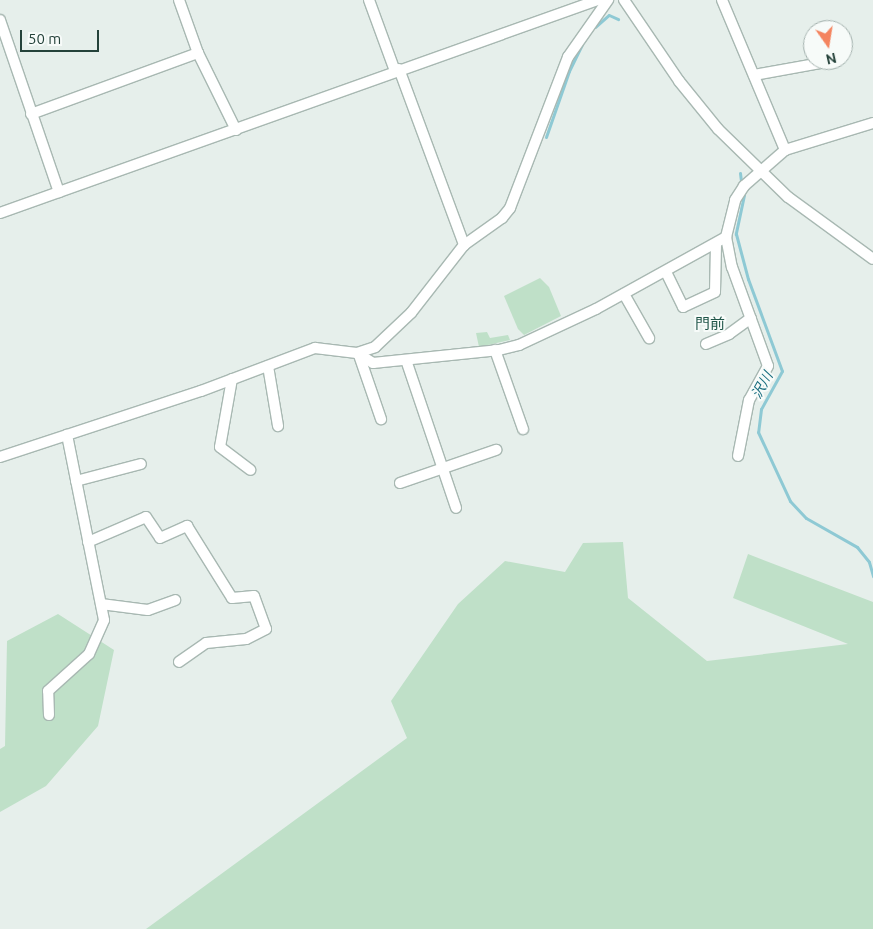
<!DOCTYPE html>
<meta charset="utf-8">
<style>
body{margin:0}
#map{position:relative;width:873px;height:929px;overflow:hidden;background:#e6efeb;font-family:Ubuntu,"Noto Sans JP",sans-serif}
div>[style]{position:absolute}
.green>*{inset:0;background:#bfe0c8}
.stream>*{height:3px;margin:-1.5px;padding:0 1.5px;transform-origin:1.5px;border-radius:1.5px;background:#8ec9d4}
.roads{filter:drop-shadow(1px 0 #a8b8b2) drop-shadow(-1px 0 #a8b8b2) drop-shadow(0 1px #a8b8b2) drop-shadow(0 -1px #a8b8b2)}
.minor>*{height:10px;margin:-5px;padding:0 5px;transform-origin:5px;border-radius:5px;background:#fff}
span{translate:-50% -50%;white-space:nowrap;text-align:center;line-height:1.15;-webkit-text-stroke:4px #f7fbf9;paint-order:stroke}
.water-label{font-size:14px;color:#1c6f80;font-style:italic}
.quarter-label{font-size:15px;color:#1f5548}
.north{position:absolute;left:803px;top:20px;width:50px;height:50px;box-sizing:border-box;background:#f7fbf9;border:1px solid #a3b1ad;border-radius:50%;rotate:167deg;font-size:14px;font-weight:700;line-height:20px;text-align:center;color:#24423a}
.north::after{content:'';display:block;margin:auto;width:18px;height:22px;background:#f4845f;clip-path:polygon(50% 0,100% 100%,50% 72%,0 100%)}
.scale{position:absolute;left:20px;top:30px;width:79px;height:22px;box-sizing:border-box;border:2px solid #24423a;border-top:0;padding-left:6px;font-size:15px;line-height:18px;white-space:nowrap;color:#24423a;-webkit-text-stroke:4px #f7fbf9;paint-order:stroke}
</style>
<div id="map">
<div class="green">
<div style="clip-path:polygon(540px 278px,549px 287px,561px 316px,524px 335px,518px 329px,504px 296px)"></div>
<div style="clip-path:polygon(487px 332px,490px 338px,508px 335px,510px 340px,479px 347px,476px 333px)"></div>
<div style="clip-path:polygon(623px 542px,628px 598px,707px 661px,848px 644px,733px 598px,748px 554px,873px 602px,873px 929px,146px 929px,407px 738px,391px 701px,458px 604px,505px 561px,565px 572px,583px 543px)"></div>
<div style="clip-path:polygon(58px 614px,114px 650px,98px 726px,46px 786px,0 812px,0 749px,5px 746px,7px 641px)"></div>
</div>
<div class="stream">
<div style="left:595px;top:27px;width:18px;rotate:-41deg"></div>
<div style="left:609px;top:15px;width:10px;rotate:24deg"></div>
<div style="left:546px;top:137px;width:70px;rotate:-70.8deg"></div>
<div style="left:569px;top:71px;width:30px;rotate:-64deg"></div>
<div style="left:740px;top:173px;width:8px;rotate:83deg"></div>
<div style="left:744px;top:195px;width:40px;rotate:102deg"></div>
<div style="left:736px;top:234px;width:47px;rotate:75.1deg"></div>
<div style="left:748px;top:279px;width:98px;rotate:69.7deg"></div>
<div style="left:782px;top:371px;width:43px;rotate:118.9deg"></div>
<div style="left:761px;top:409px;width:23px;rotate:97deg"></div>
<div style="left:758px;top:432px;width:76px;rotate:65.1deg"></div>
<div style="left:790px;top:501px;width:23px;rotate:47deg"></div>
<div style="left:806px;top:518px;width:59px;rotate:29.6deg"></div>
<div style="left:857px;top:547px;width:19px;rotate:51deg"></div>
<div style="left:869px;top:562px;width:15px;rotate:74deg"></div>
</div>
<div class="roads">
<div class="minor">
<div style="left:179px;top:0;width:56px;rotate:70.3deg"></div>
<div style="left:198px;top:53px;width:86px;rotate:63.7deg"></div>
<div style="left:369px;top:0;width:76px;rotate:69.9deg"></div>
<div style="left:624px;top:0;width:98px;rotate:55.8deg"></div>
<div style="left:679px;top:81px;width:62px;rotate:50.9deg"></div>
<div style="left:718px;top:129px;width:98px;rotate:44.2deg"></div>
<div style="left:788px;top:197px;width:105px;rotate:36.1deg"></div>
<div style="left:722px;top:0;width:163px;rotate:67.2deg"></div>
<div style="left:785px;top:150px;width:92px;rotate:-17.1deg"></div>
<div style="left:0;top:20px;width:182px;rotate:71.1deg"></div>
<div style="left:399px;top:69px;width:188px;rotate:69.7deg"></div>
<div style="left:754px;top:75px;width:84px;rotate:-10.2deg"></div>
<div style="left:31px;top:114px;width:178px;rotate:-20.1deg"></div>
<div style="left:0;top:213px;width:635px;rotate:-19.61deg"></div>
<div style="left:726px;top:237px;width:31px;rotate:79deg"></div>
<div style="left:732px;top:267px;width:105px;rotate:70deg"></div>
<div style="left:768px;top:366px;width:39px;rotate:119deg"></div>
<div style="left:749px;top:400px;width:57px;rotate:101.1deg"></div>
<div style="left:666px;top:272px;width:39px;rotate:64deg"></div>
<div style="left:683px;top:307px;width:35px;rotate:-25deg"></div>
<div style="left:715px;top:292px;width:47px;rotate:-88.8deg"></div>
<div style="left:624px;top:294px;width:51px;rotate:60.4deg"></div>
<div style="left:706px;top:344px;width:25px;rotate:-23deg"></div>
<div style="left:729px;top:334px;width:27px;rotate:-36deg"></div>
<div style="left:495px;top:350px;width:84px;rotate:70.5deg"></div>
<div style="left:357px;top:353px;width:19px;rotate:32deg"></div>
<div style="left:373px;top:363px;width:127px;rotate:-5.9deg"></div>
<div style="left:499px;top:350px;width:21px;rotate:-14deg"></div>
<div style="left:519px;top:345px;width:85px;rotate:-25.1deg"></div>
<div style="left:596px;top:309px;width:149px;rotate:-29deg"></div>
<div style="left:726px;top:237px;width:38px;rotate:-76deg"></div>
<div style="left:735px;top:200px;width:17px;rotate:-57deg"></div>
<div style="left:744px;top:186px;width:55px;rotate:-41.3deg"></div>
<div style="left:359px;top:355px;width:68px;rotate:71deg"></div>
<div style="left:406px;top:360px;width:156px;rotate:71.3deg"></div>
<div style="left:268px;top:366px;width:61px;rotate:80.5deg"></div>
<div style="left:232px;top:379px;width:69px;rotate:100deg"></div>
<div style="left:220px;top:447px;width:38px;rotate:37deg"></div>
<div style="left:0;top:457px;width:212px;rotate:-18.2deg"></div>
<div style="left:201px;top:391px;width:122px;rotate:-20.7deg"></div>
<div style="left:315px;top:348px;width:42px;rotate:6.8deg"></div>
<div style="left:357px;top:353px;width:19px;rotate:-18deg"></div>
<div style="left:375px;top:347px;width:50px;rotate:-43.4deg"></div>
<div style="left:411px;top:313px;width:86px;rotate:-52.1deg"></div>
<div style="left:464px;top:245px;width:47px;rotate:-35.4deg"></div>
<div style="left:502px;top:218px;width:13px;rotate:-51deg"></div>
<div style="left:510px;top:208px;width:162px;rotate:-69deg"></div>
<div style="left:568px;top:57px;width:70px;rotate:-54.9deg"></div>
<div style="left:76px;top:481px;width:67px;rotate:-14.7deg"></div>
<div style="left:400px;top:483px;width:102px;rotate:-19deg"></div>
<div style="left:88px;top:542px;width:63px;rotate:-23.3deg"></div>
<div style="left:146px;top:517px;width:25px;rotate:56deg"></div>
<div style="left:160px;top:538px;width:30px;rotate:-24deg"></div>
<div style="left:187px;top:526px;width:85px;rotate:58deg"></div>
<div style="left:232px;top:598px;width:22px;rotate:-5deg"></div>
<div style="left:254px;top:596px;width:35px;rotate:70deg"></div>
<div style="left:266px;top:629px;width:22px;rotate:153deg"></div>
<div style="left:246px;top:639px;width:40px;rotate:174.3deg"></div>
<div style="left:206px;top:643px;width:33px;rotate:145deg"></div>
<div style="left:101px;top:604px;width:47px;rotate:7.3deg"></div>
<div style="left:148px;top:610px;width:29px;rotate:-20deg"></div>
<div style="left:49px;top:715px;width:24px;rotate:-92deg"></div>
<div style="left:48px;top:691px;width:55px;rotate:-42.1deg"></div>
<div style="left:89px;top:654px;width:37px;rotate:-66deg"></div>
<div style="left:104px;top:620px;width:189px;rotate:-101.3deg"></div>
</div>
</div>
<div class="water-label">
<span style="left:762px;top:385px;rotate:-61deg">沢川</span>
</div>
<div class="quarter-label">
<span style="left:710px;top:324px">門前</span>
</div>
<div class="north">N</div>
<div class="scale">50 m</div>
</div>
